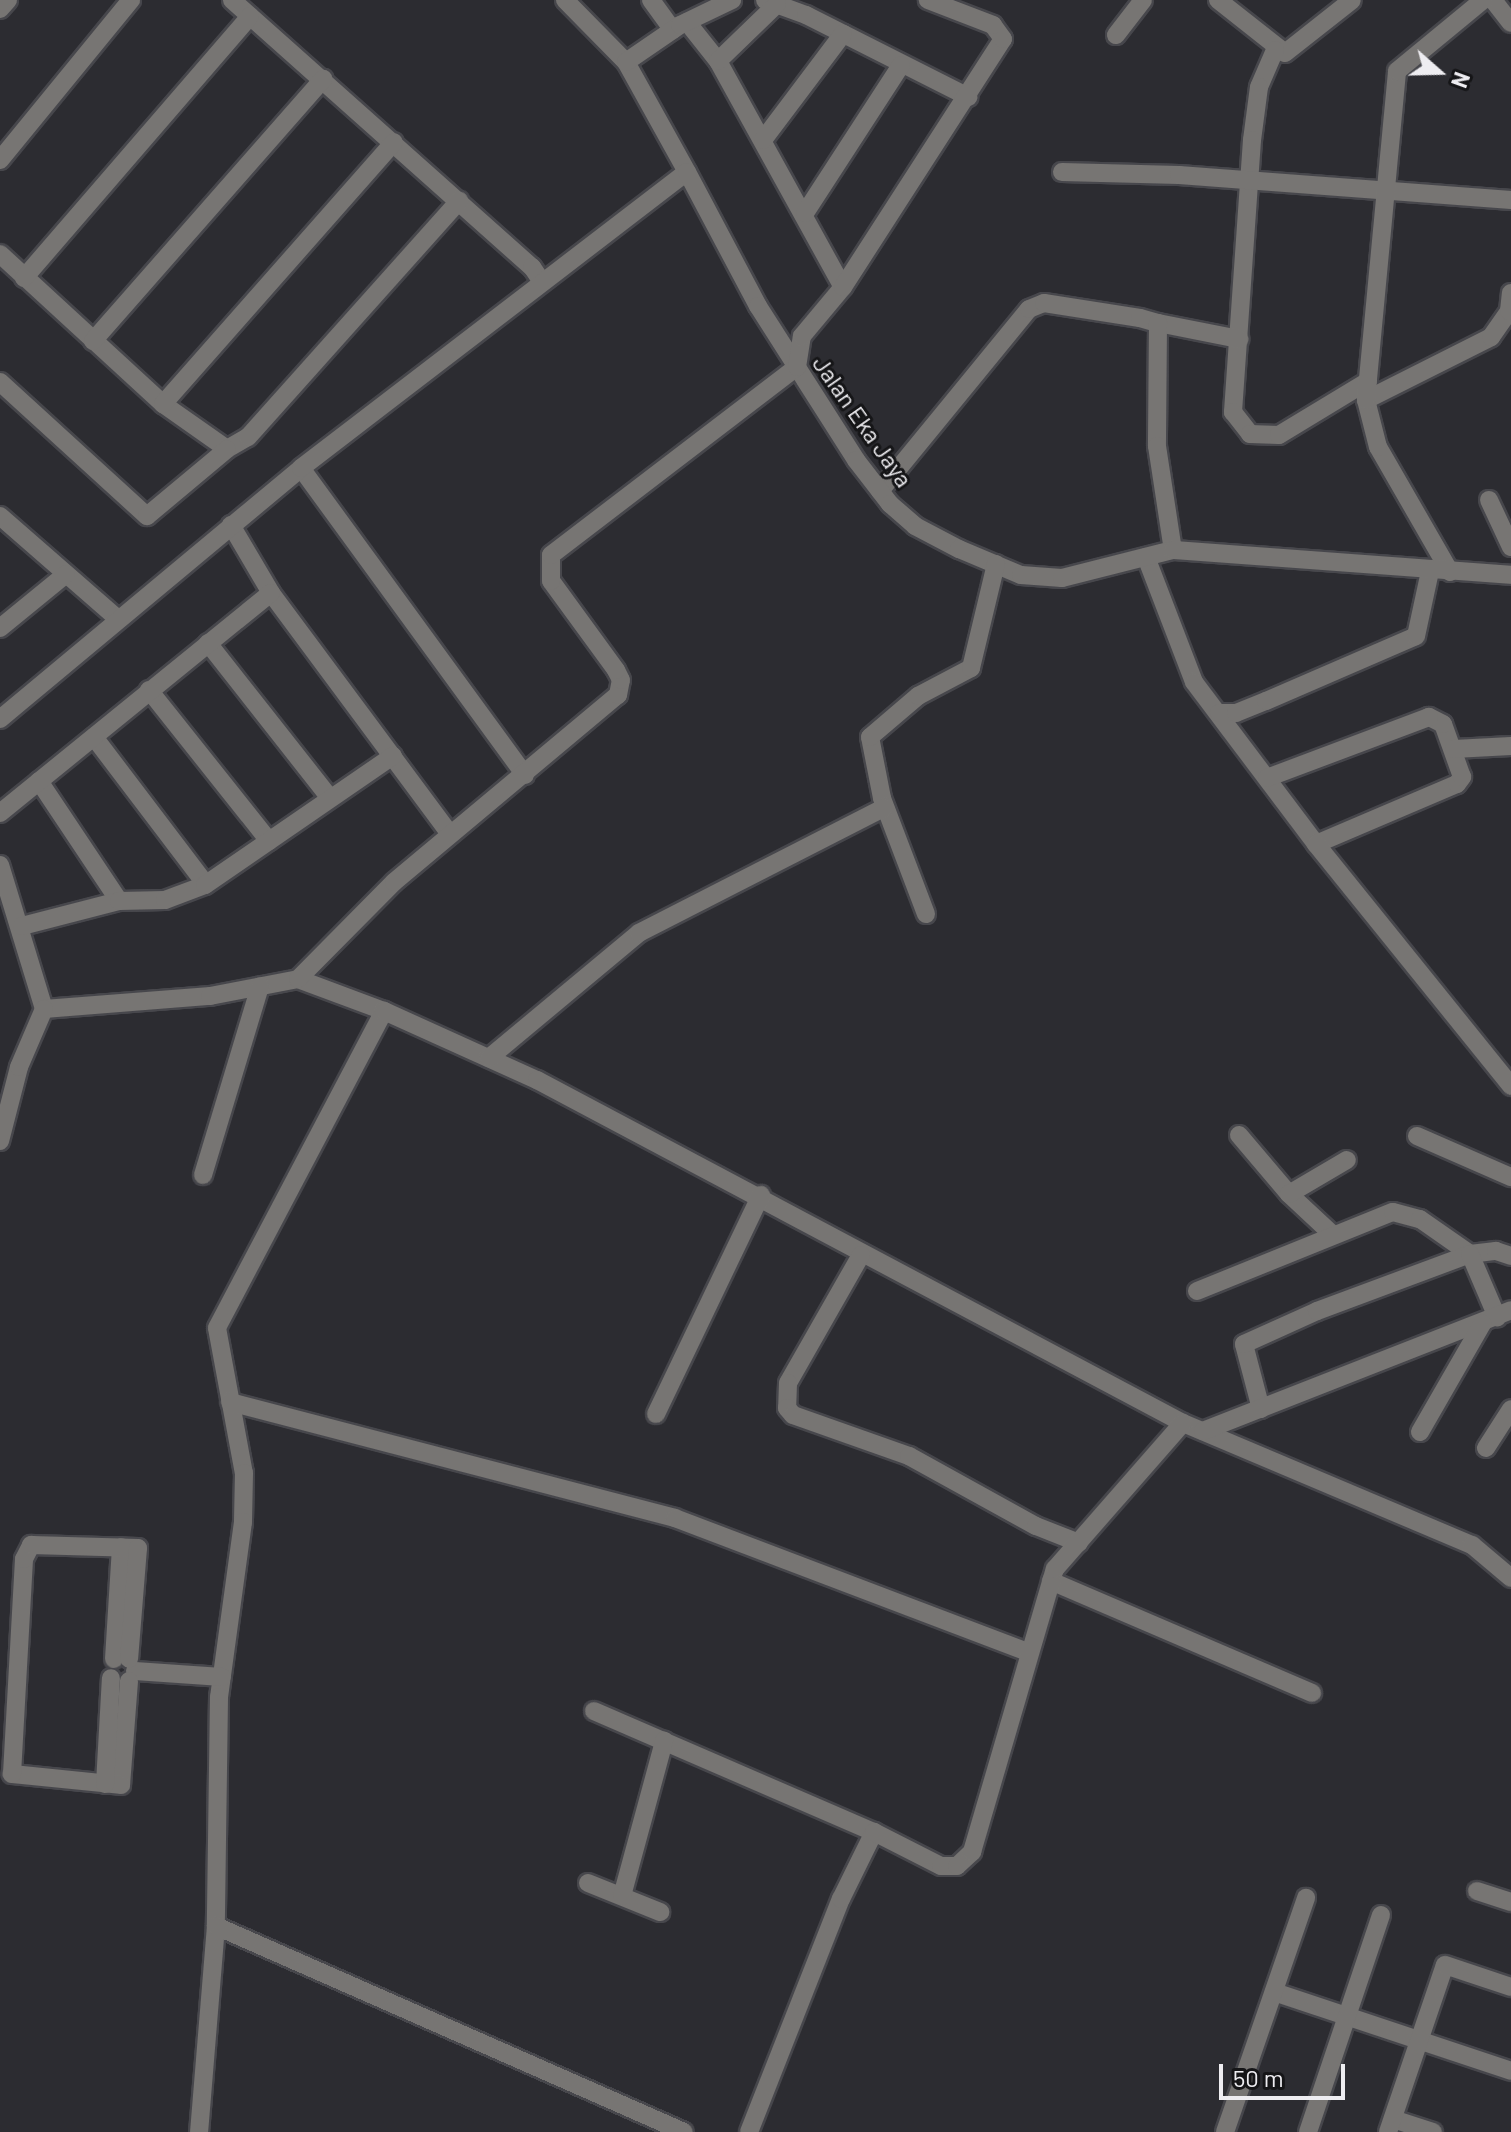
<!DOCTYPE html>
<style>
body{margin:0}
#map{position:relative;width:1511px;height:2132px;overflow:hidden;background:#2c2c31;font-family:Barlow,sans-serif}
div>[style]{position:absolute}
.roads{filter:drop-shadow(2px 0 #47474c) drop-shadow(-2px 0 #47474c) drop-shadow(0 2px #47474c) drop-shadow(0 -2px #47474c)}
.minor>*{height:18px;margin:-9px;padding:0 9px;transform-origin:9px;border-radius:9px;background:#777573}
span{translate:-50% -50%;white-space:nowrap;text-align:center;line-height:1.15;-webkit-text-stroke:6px #151517;paint-order:stroke}
.street-label{font-size:24px;color:#eeedf1}
.north{position:absolute;left:1399px;top:32px;width:80px;height:80px;-webkit-text-stroke:6px #151517;paint-order:stroke;rotate:110deg;font-size:22px;font-weight:700;line-height:32px;text-align:center;color:#eeedf1}
.north::after{content:'';display:block;margin:auto;width:28px;height:36px;background:#eeedf1;clip-path:polygon(50% 0,100% 100%,50% 72%,0 100%)}
.scale{position:absolute;left:1219px;top:2064px;width:126px;height:36px;box-sizing:border-box;border:4px solid #eeedf1;border-top:0;padding-left:10px;font-size:24px;line-height:28px;white-space:nowrap;color:#eeedf1;-webkit-text-stroke:6px #151517;paint-order:stroke}
</style>
<div id="map">
<div class="roads">
<div class="minor">
<div style="left:232px;top:0;width:402px;rotate:41.7deg"></div>
<div style="left:532px;top:267px;width:18px;rotate:56deg"></div>
<div style="left:565px;top:0;width:87px;rotate:45.5deg"></div>
<div style="left:626px;top:62px;width:126px;rotate:61deg"></div>
<div style="left:651px;top:0;width:37px;rotate:54deg"></div>
<div style="left:765px;top:0;width:44px;rotate:20.1deg"></div>
<div style="left:806px;top:15px;width:182px;rotate:26.8deg"></div>
<div style="left:1218px;top:0;width:85px;rotate:38.3deg"></div>
<div style="left:1285px;top:53px;width:85px;rotate:-38.3deg"></div>
<div style="left:1493px;top:0;width:29px;rotate:52deg"></div>
<div style="left:0;top:9px;width:12px;rotate:-48deg"></div>
<div style="left:687px;top:22px;width:50px;rotate:51.5deg"></div>
<div style="left:718px;top:61px;width:258px;rotate:61.1deg"></div>
<div style="left:1116px;top:35px;width:44px;rotate:-52.4deg"></div>
<div style="left:1275px;top:50px;width:40px;rotate:113.4deg"></div>
<div style="left:1259px;top:87px;width:53px;rotate:97.5deg"></div>
<div style="left:1252px;top:140px;width:273px;rotate:94deg"></div>
<div style="left:1233px;top:412px;width:28px;rotate:52deg"></div>
<div style="left:1250px;top:434px;width:29px;rotate:2deg"></div>
<div style="left:1279px;top:435px;width:104px;rotate:-31.2deg"></div>
<div style="left:718px;top:61px;width:82px;rotate:-44deg"></div>
<div style="left:626px;top:62px;width:65px;rotate:-34.4deg"></div>
<div style="left:680px;top:25px;width:58px;rotate:-25.7deg"></div>
<div style="left:763px;top:140px;width:133px;rotate:-53deg"></div>
<div style="left:0;top:160px;width:207px;rotate:-50.7deg"></div>
<div style="left:1062px;top:172px;width:117px;rotate:1.5deg"></div>
<div style="left:1179px;top:175px;width:333px;rotate:4.3deg"></div>
<div style="left:805px;top:213px;width:176px;rotate:-57deg"></div>
<div style="left:0;top:254px;width:222px;rotate:42.6deg"></div>
<div style="left:163px;top:404px;width:78px;rotate:35.1deg"></div>
<div style="left:227px;top:449px;width:24px;rotate:-30deg"></div>
<div style="left:248px;top:437px;width:317px;rotate:-48.2deg"></div>
<div style="left:24px;top:278px;width:346px;rotate:-49.2deg"></div>
<div style="left:1158px;top:323px;width:83px;rotate:11.2deg"></div>
<div style="left:93px;top:341px;width:349px;rotate:-48.7deg"></div>
<div style="left:0;top:382px;width:199px;rotate:42.4deg"></div>
<div style="left:147px;top:516px;width:104px;rotate:-39.9deg"></div>
<div style="left:1366px;top:400px;width:140px;rotate:-26.7deg"></div>
<div style="left:1491px;top:337px;width:32px;rotate:-55deg"></div>
<div style="left:1509px;top:311px;width:18px;rotate:-84deg"></div>
<div style="left:163px;top:404px;width:349px;rotate:-48.6deg"></div>
<div style="left:301px;top:468px;width:380px;rotate:53.9deg"></div>
<div style="left:880px;top:491px;width:235px;rotate:-50.7deg"></div>
<div style="left:1029px;top:309px;width:16px;rotate:-22deg"></div>
<div style="left:1044px;top:303px;width:97px;rotate:8.9deg"></div>
<div style="left:1140px;top:318px;width:19px;rotate:16deg"></div>
<div style="left:1158px;top:323px;width:123px;rotate:90.5deg"></div>
<div style="left:1157px;top:446px;width:105px;rotate:81.3deg"></div>
<div style="left:1489px;top:500px;width:52px;rotate:64.9deg"></div>
<div style="left:0;top:516px;width:157px;rotate:41.1deg"></div>
<div style="left:231px;top:525px;width:79px;rotate:59.5deg"></div>
<div style="left:271px;top:593px;width:300px;rotate:53.4deg"></div>
<div style="left:1146px;top:557px;width:134px;rotate:69deg"></div>
<div style="left:1194px;top:682px;width:203px;rotate:53deg"></div>
<div style="left:1316px;top:844px;width:153px;rotate:-23.1deg"></div>
<div style="left:1457px;top:784px;width:9px;rotate:-54deg"></div>
<div style="left:1462px;top:777px;width:56px;rotate:-109.7deg"></div>
<div style="left:1443px;top:724px;width:16px;rotate:-153deg"></div>
<div style="left:1429px;top:717px;width:173px;rotate:159.4deg"></div>
<div style="left:1450px;top:572px;width:144px;rotate:-119.9deg"></div>
<div style="left:1378px;top:447px;width:49px;rotate:-104.3deg"></div>
<div style="left:1366px;top:400px;width:330px;rotate:-84.6deg"></div>
<div style="left:1397px;top:71px;width:112px;rotate:-39.5deg"></div>
<div style="left:0;top:628px;width:85px;rotate:-39.3deg"></div>
<div style="left:208px;top:643px;width:197px;rotate:51.8deg"></div>
<div style="left:149px;top:690px;width:193px;rotate:51.5deg"></div>
<div style="left:1219px;top:713px;width:17px"></div>
<div style="left:1236px;top:713px;width:32px;rotate:-22deg"></div>
<div style="left:1266px;top:701px;width:163px;rotate:-23.4deg"></div>
<div style="left:1416px;top:636px;width:66px;rotate:-77.8deg"></div>
<div style="left:0;top:719px;width:392px;rotate:-39.8deg"></div>
<div style="left:301px;top:468px;width:486px;rotate:-37.5deg"></div>
<div style="left:687px;top:172px;width:152px;rotate:62.1deg"></div>
<div style="left:758px;top:306px;width:183px;rotate:57.5deg"></div>
<div style="left:856px;top:460px;width:56px;rotate:52.3deg"></div>
<div style="left:890px;top:504px;width:33px;rotate:41deg"></div>
<div style="left:915px;top:526px;width:50px;rotate:27.6deg"></div>
<div style="left:959px;top:549px;width:67px;rotate:22.8deg"></div>
<div style="left:1021px;top:575px;width:41px;rotate:4.2deg"></div>
<div style="left:1062px;top:578px;width:114px;rotate:-14.2deg"></div>
<div style="left:1173px;top:550px;width:339px;rotate:4.2deg"></div>
<div style="left:94px;top:737px;width:182px;rotate:52.8deg"></div>
<div style="left:1454px;top:749px;width:57px;rotate:-3deg"></div>
<div style="left:39px;top:781px;width:144px;rotate:56.3deg"></div>
<div style="left:0;top:813px;width:349px;rotate:-39.1deg"></div>
<div style="left:1316px;top:844px;width:311px;rotate:51.1deg"></div>
<div style="left:0;top:865px;width:151px;rotate:73deg"></div>
<div style="left:44px;top:1009px;width:167px;rotate:-4.5deg"></div>
<div style="left:210px;top:996px;width:90px;rotate:-10.9deg"></div>
<div style="left:298px;top:979px;width:92px;rotate:20.4deg"></div>
<div style="left:384px;top:1011px;width:358px;rotate:117.8deg"></div>
<div style="left:217px;top:1328px;width:147px;rotate:79.5deg"></div>
<div style="left:244px;top:1473px;width:49px;rotate:91.2deg"></div>
<div style="left:243px;top:1522px;width:177px;rotate:97.8deg"></div>
<div style="left:219px;top:1697px;width:229px;rotate:90.8deg"></div>
<div style="left:216px;top:1926px;width:207px;rotate:94.7deg"></div>
<div style="left:926px;top:914px;width:124px;rotate:-110.8deg"></div>
<div style="left:882px;top:798px;width:62px;rotate:-101.1deg"></div>
<div style="left:870px;top:737px;width:63px;rotate:-40.5deg"></div>
<div style="left:918px;top:696px;width:60px;rotate:-27.8deg"></div>
<div style="left:971px;top:668px;width:107px;rotate:-76.5deg"></div>
<div style="left:22px;top:926px;width:100px;rotate:-14.5deg"></div>
<div style="left:119px;top:901px;width:46px;rotate:-1.2deg"></div>
<div style="left:165px;top:900px;width:43px;rotate:-20.6deg"></div>
<div style="left:205px;top:885px;width:228px;rotate:-34.5deg"></div>
<div style="left:298px;top:979px;width:136px;rotate:-45.3deg"></div>
<div style="left:394px;top:882px;width:292px;rotate:-39.9deg"></div>
<div style="left:618px;top:695px;width:15px;rotate:-79deg"></div>
<div style="left:621px;top:680px;width:11px;rotate:-117deg"></div>
<div style="left:616px;top:670px;width:110px;rotate:-126.1deg"></div>
<div style="left:551px;top:581px;width:26px;rotate:-90deg"></div>
<div style="left:551px;top:555px;width:310px;rotate:-37.4deg"></div>
<div style="left:797px;top:367px;width:31px;rotate:-81deg"></div>
<div style="left:802px;top:336px;width:64px;rotate:-50.1deg"></div>
<div style="left:843px;top:287px;width:295px;rotate:-57.2deg"></div>
<div style="left:1003px;top:39px;width:17px;rotate:-126deg"></div>
<div style="left:993px;top:25px;width:70px;rotate:-159deg"></div>
<div style="left:384px;top:1011px;width:168px;rotate:24.3deg"></div>
<div style="left:537px;top:1080px;width:731px;rotate:27.97deg"></div>
<div style="left:1183px;top:1423px;width:314px;rotate:22.9deg"></div>
<div style="left:1472px;top:1545px;width:51px;rotate:40.2deg"></div>
<div style="left:489px;top:1058px;width:195px;rotate:-39.8deg"></div>
<div style="left:639px;top:933px;width:276px;rotate:-27.1deg"></div>
<div style="left:1239px;top:1135px;width:77px;rotate:49.7deg"></div>
<div style="left:1289px;top:1194px;width:60px;rotate:43deg"></div>
<div style="left:1417px;top:1136px;width:103px;rotate:23.6deg"></div>
<div style="left:0;top:1141px;width:76px;rotate:-75.6deg"></div>
<div style="left:19px;top:1067px;width:63px;rotate:-66.7deg"></div>
<div style="left:203px;top:1175px;width:197px;rotate:-73.2deg"></div>
<div style="left:1289px;top:1194px;width:67px;rotate:-30.4deg"></div>
<div style="left:861px;top:1255px;width:147px;rotate:119.7deg"></div>
<div style="left:788px;top:1383px;width:25px;rotate:92deg"></div>
<div style="left:787px;top:1408px;width:9px;rotate:49deg"></div>
<div style="left:793px;top:1415px;width:123px;rotate:19.5deg"></div>
<div style="left:909px;top:1456px;width:145px;rotate:28.9deg"></div>
<div style="left:1036px;top:1526px;width:46px;rotate:21.6deg"></div>
<div style="left:1197px;top:1291px;width:211px;rotate:-22deg"></div>
<div style="left:1393px;top:1212px;width:28px;rotate:15deg"></div>
<div style="left:1420px;top:1219px;width:61px;rotate:35deg"></div>
<div style="left:1470px;top:1254px;width:26px;rotate:-7deg"></div>
<div style="left:1496px;top:1251px;width:16px;rotate:18deg"></div>
<div style="left:230px;top:1402px;width:460px;rotate:14.6deg"></div>
<div style="left:675px;top:1518px;width:377px;rotate:20.8deg"></div>
<div style="left:1261px;top:1409px;width:67px;rotate:-104.7deg"></div>
<div style="left:1244px;top:1344px;width:80px;rotate:-24.3deg"></div>
<div style="left:1317px;top:1311px;width:163px;rotate:-20.4deg"></div>
<div style="left:1470px;top:1254px;width:69px;rotate:66.8deg"></div>
<div style="left:656px;top:1414px;width:243px;rotate:-64.4deg"></div>
<div style="left:1203px;top:1431px;width:331px;rotate:-21.4deg"></div>
<div style="left:1420px;top:1432px;width:125px;rotate:-60.1deg"></div>
<div style="left:1486px;top:1448px;width:46px;rotate:-57.3deg"></div>
<div style="left:1051px;top:1581px;width:284px;rotate:23.2deg"></div>
<div style="left:114px;top:1659px;width:112px;rotate:-86.4deg"></div>
<div style="left:135px;top:1671px;width:87px;rotate:3.9deg"></div>
<div style="left:129px;top:1681px;width:104px;rotate:94.4deg"></div>
<div style="left:121px;top:1785px;width:110px;rotate:-174.2deg"></div>
<div style="left:12px;top:1774px;width:215px;rotate:-86.8deg"></div>
<div style="left:24px;top:1559px;width:16px;rotate:-63deg"></div>
<div style="left:31px;top:1545px;width:107px;rotate:1.6deg"></div>
<div style="left:138px;top:1548px;width:111px;rotate:94.6deg"></div>
<div style="left:594px;top:1711px;width:305px;rotate:23.4deg"></div>
<div style="left:105px;top:1784px;width:106px;rotate:-86.8deg"></div>
<div style="left:588px;top:1883px;width:78px;rotate:21.9deg"></div>
<div style="left:1477px;top:1891px;width:36px;rotate:18deg"></div>
<div style="left:622px;top:1896px;width:161px;rotate:-74.8deg"></div>
<div style="left:216px;top:1926px;width:511px;rotate:23.76deg"></div>
<div style="left:1274px;top:1992px;width:250px;rotate:18.4deg"></div>
<div style="left:1393px;top:2119px;width:42px;rotate:18deg"></div>
<div style="left:749px;top:2132px;width:251px;rotate:-68.5deg"></div>
<div style="left:841px;top:1899px;width:75px;rotate:-63.8deg"></div>
<div style="left:874px;top:1832px;width:75px;rotate:26.9deg"></div>
<div style="left:941px;top:1866px;width:16px"></div>
<div style="left:957px;top:1866px;width:21px;rotate:-43deg"></div>
<div style="left:972px;top:1852px;width:295px;rotate:-73.7deg"></div>
<div style="left:1055px;top:1569px;width:194px;rotate:-48.8deg"></div>
<div style="left:1225px;top:2132px;width:248px;rotate:-70.9deg"></div>
<div style="left:1308px;top:2132px;width:229px;rotate:-71.4deg"></div>
<div style="left:1388px;top:2132px;width:176px;rotate:-71.2deg"></div>
<div style="left:1445px;top:1965px;width:70px;rotate:18.4deg"></div>
</div>
</div>
<div class="street-label">
<span style="left:863px;top:421px;rotate:55deg">Jalan Eka Jaya</span>
</div>
<div class="north">N</div>
<div class="scale">50 m</div>
</div>
